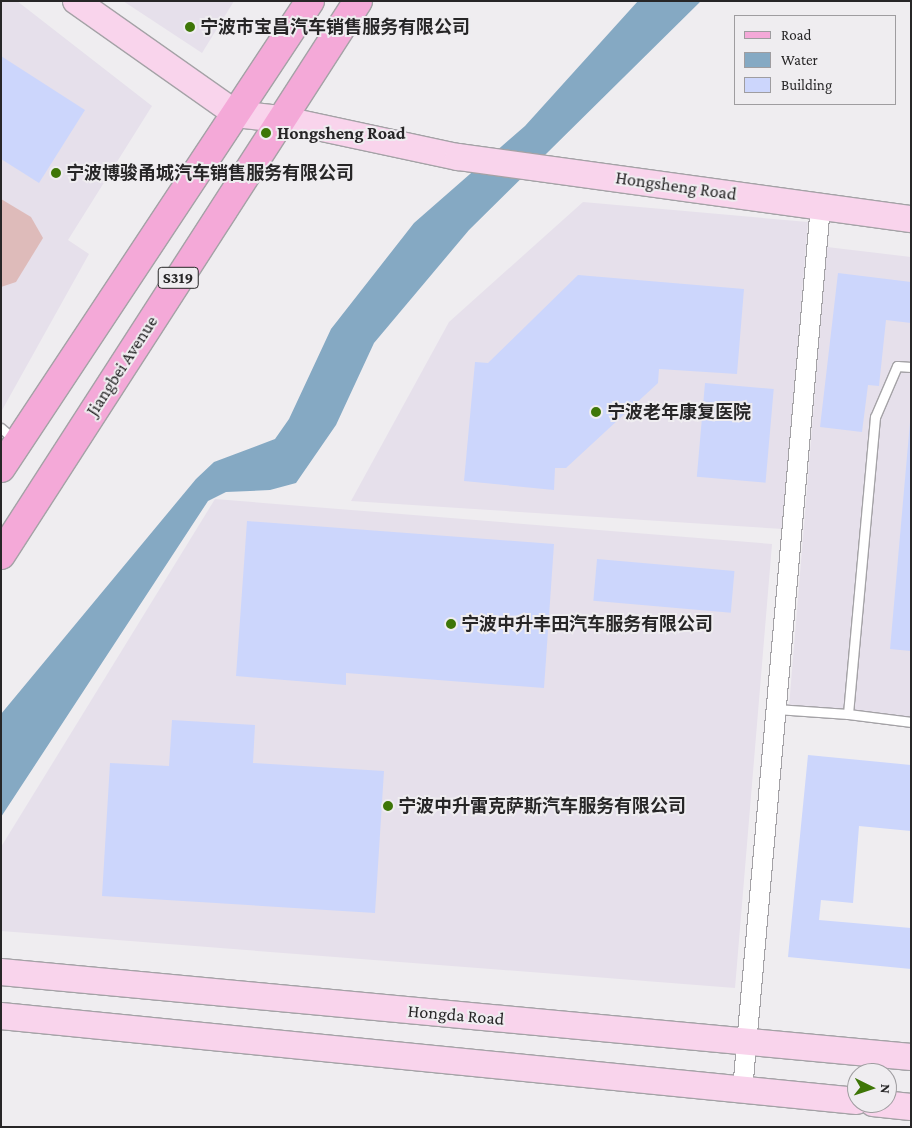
<!DOCTYPE html>
<meta charset="utf-8">
<style>
body{margin:0}
#map{position:relative;width:912px;height:1128px;overflow:hidden;background:#efedf0;font-family:"Crimson Pro","Noto Sans SC",serif}
div>[style]{position:absolute}
.built>*{inset:0;background:#e6e0eb}
.green>*{inset:0;background:#debbba}
.water>*{inset:0;background:#85a9c3}
.building>*{inset:0;background:#ccd6fc;transform-origin:0 0}
.roads{filter:drop-shadow(1px 0 #a4a2a6) drop-shadow(-1px 0 #a4a2a6) drop-shadow(0 1px #a4a2a6) drop-shadow(0 -1px #a4a2a6)}
.lane>*{height:9px;margin:-4.5px;padding:0 4.5px;transform-origin:4.5px;border-radius:4.5px;background:#fff}
.street>*{height:19px;margin:-9.5px;padding:0 9.5px;transform-origin:9.5px;border-radius:9.5px;background:#fff}
.secondary>*{height:26px;margin:-13px;padding:0 13px;transform-origin:13px;border-radius:13px;background:#f9d4ec}
.primary>*{height:28px;margin:-14px;padding:0 14px;transform-origin:14px;border-radius:14px;background:#f4a9d8}
.dots>*{width:14px;height:14px;translate:-50% -50%;box-sizing:border-box;border:2px solid #efedf0;border-radius:50%}
span{translate:-50% -50%;white-space:nowrap;text-align:center;line-height:1.15;-webkit-text-stroke:4px #efedf0;paint-order:stroke}
.shield-label span{padding:1px 4px;background:#efedf0;border:1px solid;border-radius:4px;-webkit-text-stroke-width:0}
.shield-label{font-size:16px;color:#272627;font-weight:700}
.poi-label{font-size:18px;color:#272627;font-weight:700}
.left{translate:0 -50%;text-align:left}
.street-label{font-size:18px;color:#272627}
.frame{position:absolute;inset:0;border:2px solid #272627;pointer-events:none}
.legend{position:absolute;left:734px;top:15px;width:162px;height:90px;box-sizing:border-box;background:#efedf0;border:1px solid #9f9da0;margin:0;padding:6px 9px;list-style:none;font-size:15px;color:#272627}
.legend li{display:flex;align-items:center;gap:10px;height:25px}
.legend b{width:25px;border:1px solid #9f9da0}
.north{position:absolute;left:847px;top:1063px;width:50px;height:50px;box-sizing:border-box;background:#efedf0;border:1px solid #9f9da0;border-radius:50%;rotate:94deg;font-size:14px;font-weight:700;line-height:20px;text-align:center;color:#272627}
.north::after{content:'';display:block;margin:auto;width:18px;height:22px;background:#3e7607;clip-path:polygon(50% 0,100% 100%,50% 72%,0 100%)}
</style>
<div id="map">
<div class="built">
<div style="clip-path:polygon(1px 1px,17px 1px,152px 106px,68px 240px,89px 254px,1px 412px)"></div>
<div style="clip-path:polygon(123px 1px,234px 1px,202px 53px)"></div>
<div style="clip-path:polygon(583px 202px,808px 222px,782px 529px,351px 501px,449px 322px)"></div>
<div style="clip-path:polygon(827px 247px,911px 257px,911px 718px,789px 707px)"></div>
<div style="clip-path:polygon(215px 499px,772px 544px,735px 988px,1px 931px,1px 847px)"></div>
</div>
<div class="green">
<div style="clip-path:polygon(1px 199px,31px 217px,43px 238px,16px 282px,1px 287px)"></div>
</div>
<div class="water">
<div style="clip-path:polygon(638px 1px,701px 1px,469px 230px,374px 343px,336px 425px,296px 483px,270px 490px,226px 492px,208px 501px,1px 817px,1px 714px,196px 479px,214px 462px,275px 439px,289px 419px,331px 329px,414px 223px,525px 126px)"></div>
</div>
<div class="building">
<div style="clip-path:polygon(1px 56px,85px 110px,39px 183px,1px 159px)"></div>
<div style="clip-path:polygon(838px 273px,911px 282px,911px 323px,886px 320px,879px 386px,868px 385px,862px 432px,820px 427px)"></div>
<div style="clip-path:polygon(578px 275px,744px 289px,737px 374px,659px 369px,658px 383px,566px 468px,555px 468px,554px 490px,464px 481px,475px 362px,488px 363px)"></div>
<div style="left:705px;top:383px;width:69px;height:94px;rotate:5deg"></div>
<div style="clip-path:polygon(911px 411px,911px 651px,890px 649px)"></div>
<div style="clip-path:polygon(247px 521px,554px 544px,544px 688px,346px 673px,346px 685px,236px 676px)"></div>
<div style="left:597px;top:559px;width:138px;height:42px;rotate:5deg"></div>
<div style="clip-path:polygon(172px 720px,255px 725px,253px 763px,384px 771px,375px 913px,102px 896px,110px 763px,169px 766px)"></div>
<div style="clip-path:polygon(808px 755px,911px 765px,911px 831px,859px 826px,853px 903px,821px 900px,819px 920px,911px 928px,911px 969px,788px 957px)"></div>
</div>
<div class="roads">
<div class="lane">
<div style="left:911px;top:367px;width:14px;rotate:-176deg"></div>
<div style="left:897px;top:366px;width:56px;rotate:113.3deg"></div>
<div style="left:875px;top:417px;width:298px;rotate:95.2deg"></div>
<div style="left:848px;top:714px;width:64px;rotate:7.2deg"></div>
<div style="left:1px;top:428px;width:20px;rotate:41deg"></div>
<div style="left:776px;top:709px;width:72px;rotate:4deg"></div>
</div>
<div class="street">
<div style="left:742px;top:1090px;width:887px;rotate:-84.96deg"></div>
</div>
<div class="secondary">
<div style="left:76px;top:1px;width:196px;rotate:35.2deg"></div>
<div style="left:236px;top:114px;width:44px;rotate:6.5deg"></div>
<div style="left:280px;top:119px;width:182px;rotate:12.1deg"></div>
<div style="left:458px;top:157px;width:457px;rotate:7.8deg"></div>
<div style="left:1px;top:972px;width:914px;rotate:5.34deg"></div>
<div style="left:1px;top:1016px;width:860px;rotate:5.67deg"></div>
<div style="left:873px;top:1103px;width:38px;rotate:6deg"></div>
</div>
<div class="primary">
<div style="left:1px;top:468px;width:560px;rotate:-56.51deg"></div>
<div style="left:1px;top:555px;width:659px;rotate:-57.2deg"></div>
</div>
</div>
<div class="dots">
<div style="left:190px;top:27px;background:#3e7607"></div>
<div style="left:266px;top:133px;background:#3e7607"></div>
<div style="left:56px;top:173px;background:#3e7607"></div>
<div style="left:596px;top:412px;background:#3e7607"></div>
<div style="left:451px;top:624px;background:#3e7607"></div>
<div style="left:388px;top:806px;background:#3e7607"></div>
</div>
<div class="shield-label">
<span style="left:178px;top:278px">S319</span>
</div>
<div class="poi-label">
<span class="left" style="left:200px;top:27px">宁波市宝昌汽车销售服务有限公司</span>
<span class="left" style="left:277px;top:133px">Hongsheng Road</span>
<span class="left" style="left:66px;top:173px">宁波博骏甬城汽车销售服务有限公司</span>
<span class="left" style="left:607px;top:412px">宁波老年康复医院</span>
<span class="left" style="left:461px;top:624px">宁波中升丰田汽车服务有限公司</span>
<span class="left" style="left:398px;top:806px">宁波中升雷克萨斯汽车服务有限公司</span>
</div>
<div class="street-label">
<span style="left:676px;top:186px;rotate:8deg">Hongsheng Road</span>
<span style="left:122px;top:366px;rotate:-57deg">Jiangbei Avenue</span>
<span style="left:456px;top:1015px;rotate:5deg">Hongda Road</span>
</div>
<div class="frame"></div>
<ul class="legend">
<li><b style="height:6px;background:#f4a9d8"></b>Road</li>
<li><b style="height:14px;background:#85a9c3"></b>Water</li>
<li><b style="height:14px;background:#ccd6fc"></b>Building</li>
</ul>
<div class="north">N</div>
</div>
